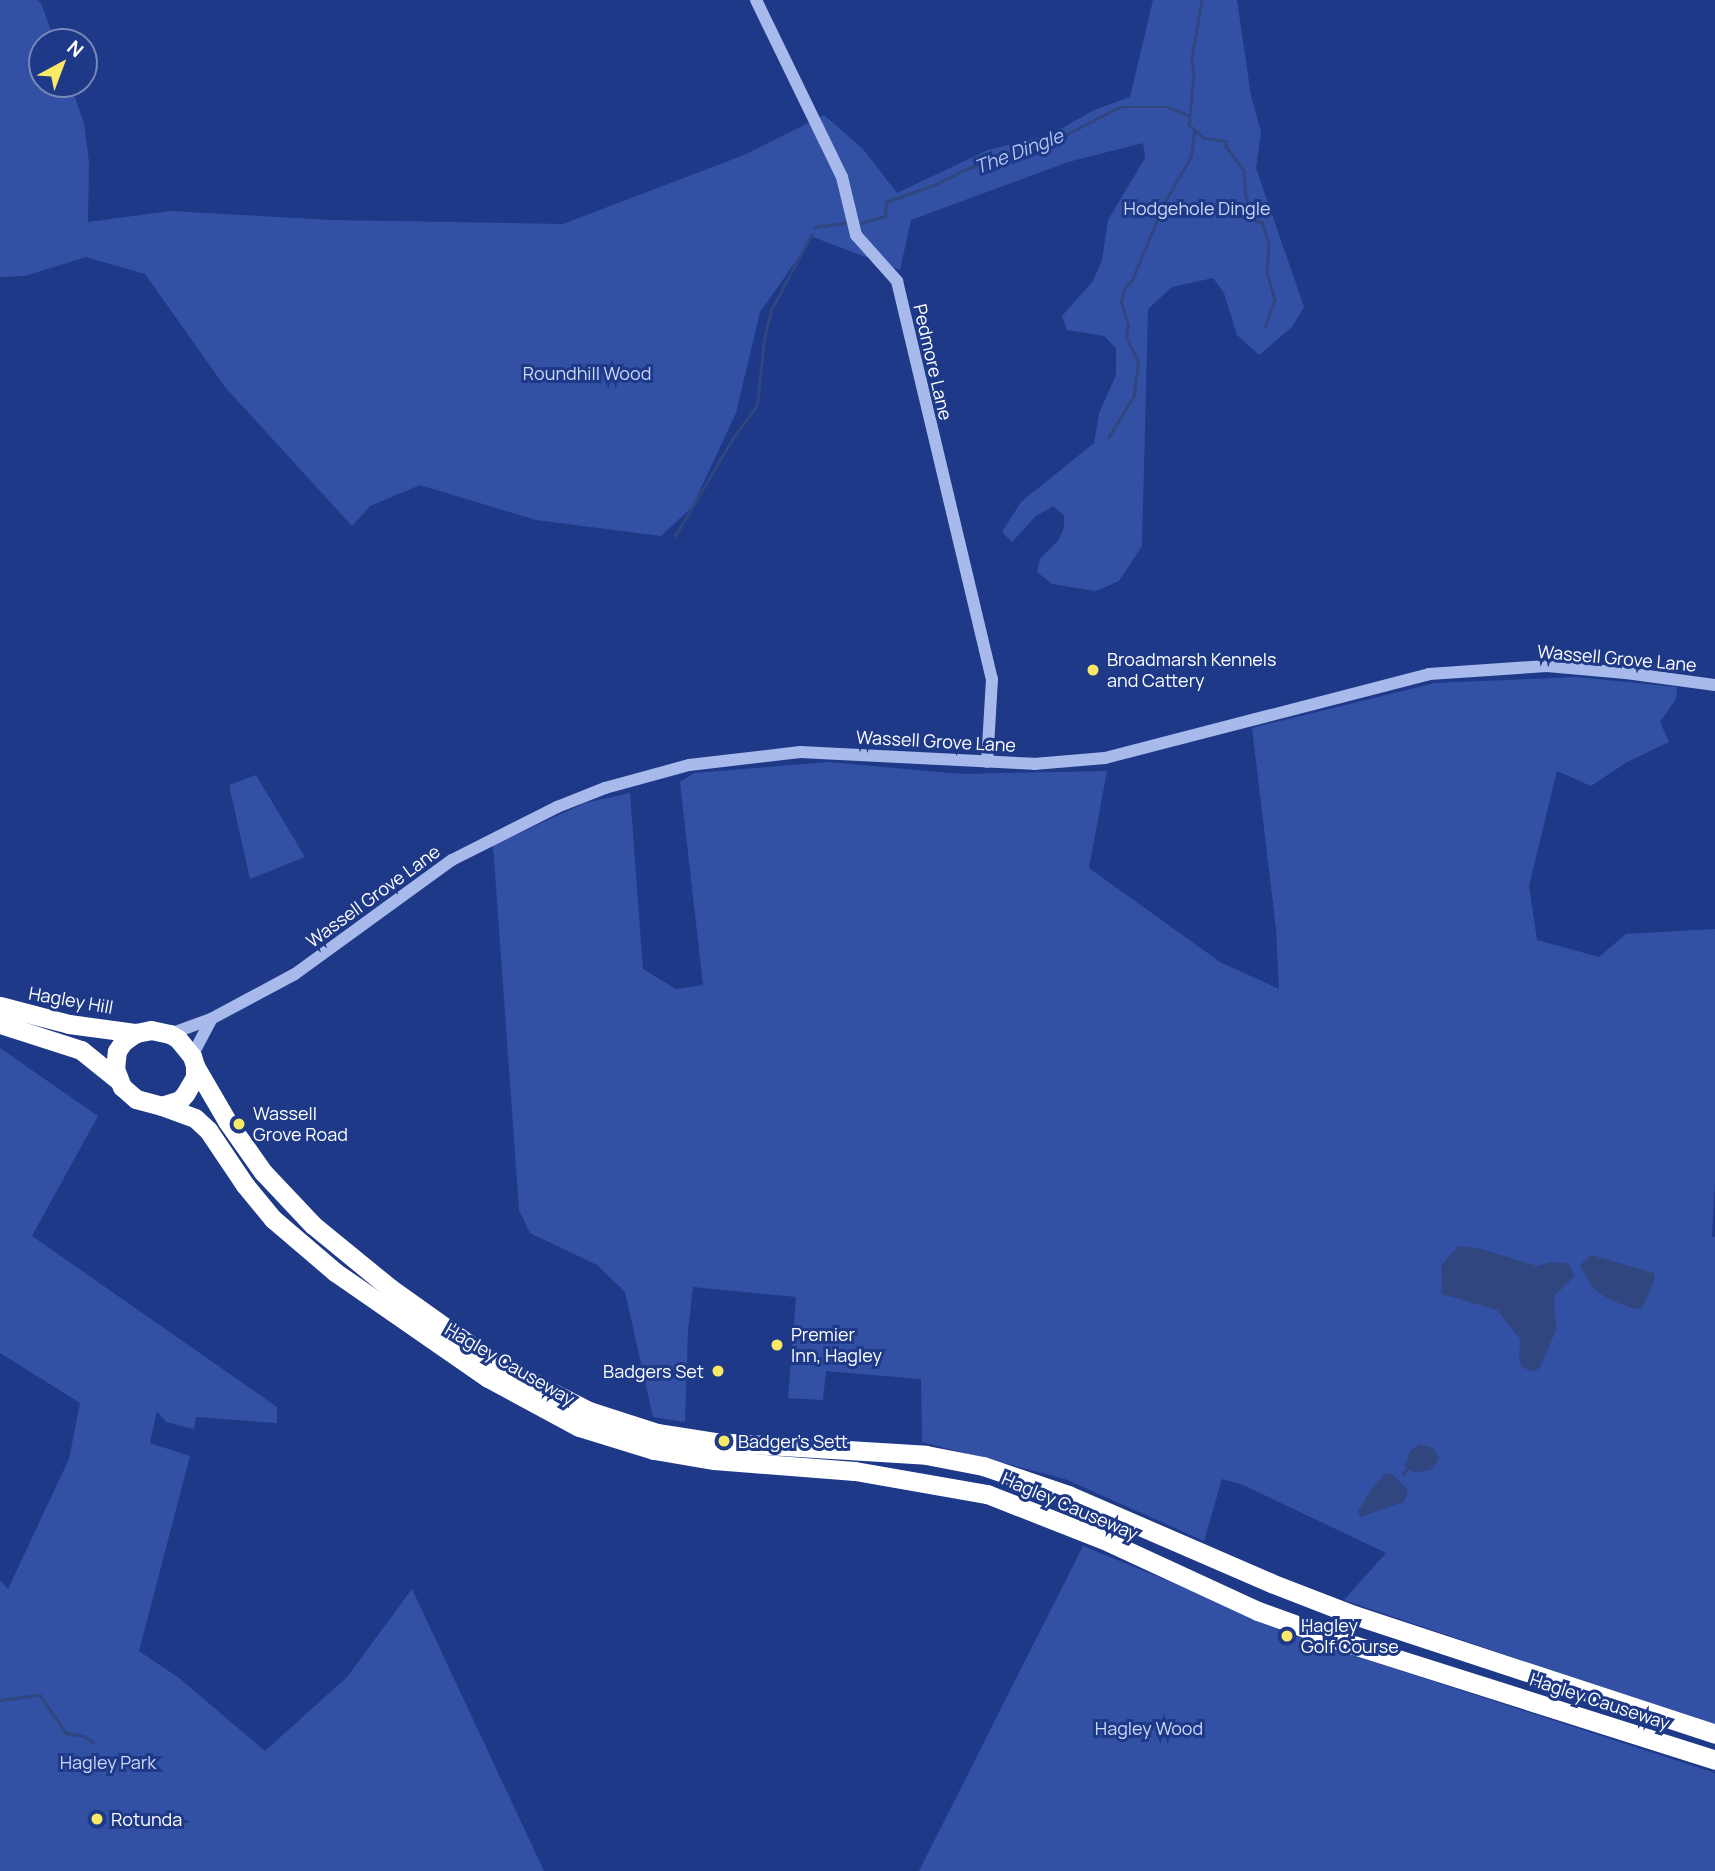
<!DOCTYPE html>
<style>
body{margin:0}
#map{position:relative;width:1715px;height:1871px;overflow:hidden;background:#1e3987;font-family:Manrope,sans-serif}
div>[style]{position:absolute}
.green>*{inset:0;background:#3251a5}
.water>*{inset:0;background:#31457f}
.stream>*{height:2.5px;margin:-1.25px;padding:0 1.25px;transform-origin:1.25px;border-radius:1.25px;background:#31457f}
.minor>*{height:12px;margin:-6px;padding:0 6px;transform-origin:6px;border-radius:6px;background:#a8baeb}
.highway>*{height:19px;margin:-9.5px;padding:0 9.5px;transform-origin:9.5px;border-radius:9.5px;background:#fff}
.dots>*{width:19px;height:19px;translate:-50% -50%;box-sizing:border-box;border:4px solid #1e3987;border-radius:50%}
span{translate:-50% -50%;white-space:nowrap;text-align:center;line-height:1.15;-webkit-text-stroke:6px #1e3987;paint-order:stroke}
.park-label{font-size:18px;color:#ccd8f8}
.street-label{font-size:18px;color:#fff}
.poi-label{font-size:18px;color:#fff}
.left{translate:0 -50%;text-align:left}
.right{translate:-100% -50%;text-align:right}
.water-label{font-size:19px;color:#b3c5f2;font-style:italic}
.north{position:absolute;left:28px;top:28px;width:70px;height:70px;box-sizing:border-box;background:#1e3987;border:2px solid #7888b7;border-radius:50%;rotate:41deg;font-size:19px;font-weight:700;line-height:28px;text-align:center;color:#fff}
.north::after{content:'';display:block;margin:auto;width:24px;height:32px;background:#f9e967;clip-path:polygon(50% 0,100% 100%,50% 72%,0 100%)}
</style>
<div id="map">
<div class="green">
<div style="clip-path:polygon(0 0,37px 0,41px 3px,55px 42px,42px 42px,42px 84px,70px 84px,84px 123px,89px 162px,88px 222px,171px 211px,331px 220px,563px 224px,744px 155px,824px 115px,863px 149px,897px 193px,988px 150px,1052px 134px,1094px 110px,1130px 97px,1153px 0,1237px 0,1251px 96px,1261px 132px,1256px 168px,1304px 307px,1292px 327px,1259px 355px,1237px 335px,1224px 293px,1213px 278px,1172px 287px,1148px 309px,1142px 546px,1119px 581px,1096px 591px,1052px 584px,1037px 572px,1040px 559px,1058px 541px,1064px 528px,1064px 515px,1053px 506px,1036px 516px,1012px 542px,1002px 532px,1021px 502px,1094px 443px,1099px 413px,1116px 375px,1116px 348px,1104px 336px,1067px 330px,1062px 316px,1093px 281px,1102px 260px,1108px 220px,1145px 158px,1143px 143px,1068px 162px,911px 220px,900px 270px,813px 237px,760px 312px,736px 413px,692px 507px,661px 536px,536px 520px,420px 485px,370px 506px,352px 526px,225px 387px,145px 274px,86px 257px,25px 276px,0 277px)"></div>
<div style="clip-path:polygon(1576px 677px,1677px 687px,1676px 699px,1660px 722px,1669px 742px,1627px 762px,1591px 786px,1557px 771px,1529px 886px,1537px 940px,1599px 957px,1626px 934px,1715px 929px,1715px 1182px,1712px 1236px,1715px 1237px,1715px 1726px,1344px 1600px,1386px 1553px,1243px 1485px,1222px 1479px,1204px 1541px,1065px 1479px,922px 1442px,921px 1379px,826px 1371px,823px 1400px,788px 1398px,796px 1297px,693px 1287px,688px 1331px,685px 1422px,653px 1417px,625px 1292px,597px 1265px,530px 1233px,519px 1210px,493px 845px,585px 803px,630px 793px,643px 969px,676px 989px,703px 985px,680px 782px,694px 773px,829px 762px,961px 774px,1107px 771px,1089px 868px,1220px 962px,1279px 989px,1276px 929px,1252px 728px,1435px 683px)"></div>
<div style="clip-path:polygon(256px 775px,305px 857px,250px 879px,229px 785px)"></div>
<div style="clip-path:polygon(0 1048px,98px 1116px,32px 1236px,277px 1407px,277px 1423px,196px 1417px,194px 1429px,166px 1422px,157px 1411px,150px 1443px,190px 1456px,139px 1651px,179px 1678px,265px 1751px,347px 1677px,412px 1589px,544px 1871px,0 1871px,0 1580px,8px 1589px,69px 1459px,80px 1403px,0 1353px)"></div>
<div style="clip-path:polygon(1083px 1546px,1340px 1651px,1715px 1773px,1715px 1871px,919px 1871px)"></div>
</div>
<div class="water">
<div style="clip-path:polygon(1458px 1246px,1481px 1249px,1537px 1266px,1551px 1262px,1569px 1264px,1575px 1276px,1554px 1296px,1556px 1330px,1540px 1368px,1533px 1371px,1523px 1368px,1519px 1360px,1520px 1339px,1497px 1310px,1442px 1294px,1441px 1266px)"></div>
<div style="clip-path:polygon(1591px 1255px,1654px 1273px,1655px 1279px,1642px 1308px,1634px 1309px,1608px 1299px,1592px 1287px,1580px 1265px)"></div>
<div style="clip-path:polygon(1420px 1444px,1433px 1448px,1439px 1458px,1432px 1469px,1415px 1473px,1405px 1466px,1410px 1451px)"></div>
<div style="clip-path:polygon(1386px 1473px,1393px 1475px,1408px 1490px,1404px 1502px,1360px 1517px,1358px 1511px,1373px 1487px)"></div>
</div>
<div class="stream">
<div style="left:1202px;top:0;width:59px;rotate:99.8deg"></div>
<div style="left:1192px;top:58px;width:18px;rotate:84deg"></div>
<div style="left:1194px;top:76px;width:49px;rotate:95.8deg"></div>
<div style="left:1189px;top:125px;width:20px;rotate:41deg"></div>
<div style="left:1204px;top:138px;width:22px;rotate:8deg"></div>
<div style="left:1226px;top:141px;width:5px;rotate:90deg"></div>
<div style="left:1226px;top:146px;width:31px;rotate:54deg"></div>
<div style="left:1244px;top:171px;width:26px;rotate:86deg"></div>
<div style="left:1246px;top:197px;width:26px;rotate:67deg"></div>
<div style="left:1256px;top:221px;width:6px;rotate:9deg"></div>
<div style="left:1262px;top:222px;width:22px;rotate:72deg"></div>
<div style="left:1269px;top:243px;width:28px;rotate:94deg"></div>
<div style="left:1267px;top:271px;width:31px;rotate:75deg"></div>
<div style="left:1275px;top:301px;width:28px;rotate:111deg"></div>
<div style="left:861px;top:223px;width:25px;rotate:-16deg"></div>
<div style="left:885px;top:216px;width:14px;rotate:-86deg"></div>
<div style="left:886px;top:202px;width:53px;rotate:-19.8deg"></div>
<div style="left:936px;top:184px;width:30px;rotate:-27deg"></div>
<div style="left:963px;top:170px;width:110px;rotate:-19.1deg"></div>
<div style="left:1067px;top:134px;width:59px;rotate:-27deg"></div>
<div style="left:1120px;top:107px;width:48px"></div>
<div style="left:1168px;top:107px;width:22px;rotate:22deg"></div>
<div style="left:815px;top:227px;width:34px;rotate:-8deg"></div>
<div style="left:1108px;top:438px;width:50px;rotate:-58.8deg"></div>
<div style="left:1134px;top:395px;width:33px;rotate:-83deg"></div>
<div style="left:1138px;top:362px;width:28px;rotate:-116deg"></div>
<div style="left:1126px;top:337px;width:11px;rotate:-80deg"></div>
<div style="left:1128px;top:326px;width:25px;rotate:-106deg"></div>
<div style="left:1121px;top:302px;width:13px;rotate:-77deg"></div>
<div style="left:1124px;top:289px;width:12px;rotate:-48deg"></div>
<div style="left:1132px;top:280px;width:83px;rotate:-67.4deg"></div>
<div style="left:1164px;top:203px;width:54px;rotate:-60.1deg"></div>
<div style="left:1191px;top:156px;width:24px;rotate:-83deg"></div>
<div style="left:675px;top:536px;width:114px;rotate:-59.4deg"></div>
<div style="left:733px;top:438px;width:41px;rotate:-54deg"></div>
<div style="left:757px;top:405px;width:66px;rotate:-83.9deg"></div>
<div style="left:764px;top:339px;width:30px;rotate:-76deg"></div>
<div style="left:771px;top:310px;width:85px;rotate:-61.9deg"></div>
<div style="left:1403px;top:1474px;width:8px;rotate:-50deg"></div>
<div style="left:40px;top:1695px;width:46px;rotate:55.6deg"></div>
<div style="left:66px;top:1733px;width:18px;rotate:9deg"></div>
<div style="left:84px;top:1736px;width:11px;rotate:34deg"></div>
<div style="left:0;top:1700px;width:36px;rotate:-8deg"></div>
</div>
<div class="minor">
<div style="left:756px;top:0;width:197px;rotate:64.1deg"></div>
<div style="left:842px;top:177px;width:60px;rotate:76.4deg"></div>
<div style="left:856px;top:235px;width:62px;rotate:48.3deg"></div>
<div style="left:897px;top:281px;width:409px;rotate:76.6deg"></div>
<div style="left:992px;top:679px;width:83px;rotate:93.4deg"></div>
<div style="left:170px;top:1034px;width:44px;rotate:-20.1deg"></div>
<div style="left:211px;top:1019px;width:95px;rotate:-28.2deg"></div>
<div style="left:295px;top:974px;width:194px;rotate:-36deg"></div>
<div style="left:452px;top:860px;width:118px;rotate:-26.8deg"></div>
<div style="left:557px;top:807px;width:52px;rotate:-21.6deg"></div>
<div style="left:605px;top:788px;width:87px;rotate:-15.3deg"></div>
<div style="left:689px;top:765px;width:112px;rotate:-6.7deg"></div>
<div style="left:800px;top:752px;width:234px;rotate:2.9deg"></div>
<div style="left:1034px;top:764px;width:71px;rotate:-4.8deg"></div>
<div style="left:1105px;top:758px;width:335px;rotate:-14.5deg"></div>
<div style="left:1429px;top:674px;width:118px;rotate:-3.9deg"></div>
<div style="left:1547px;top:666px;width:79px;rotate:5.1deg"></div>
<div style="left:1626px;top:673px;width:90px;rotate:7.7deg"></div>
<div style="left:192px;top:1056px;width:41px;rotate:-62.2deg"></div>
</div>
<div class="highway">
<div style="left:0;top:1006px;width:71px;rotate:14.6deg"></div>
<div style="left:69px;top:1024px;width:68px;rotate:7.7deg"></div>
<div style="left:0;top:1024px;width:85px;rotate:17.8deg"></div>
<div style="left:81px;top:1050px;width:48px;rotate:39deg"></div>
<div style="left:151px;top:1030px;width:19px;rotate:12deg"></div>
<div style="left:170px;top:1034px;width:9px;rotate:32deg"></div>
<div style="left:178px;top:1039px;width:22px;rotate:51deg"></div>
<div style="left:192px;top:1056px;width:10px;rotate:73deg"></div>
<div style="left:195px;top:1066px;width:11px;rotate:90deg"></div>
<div style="left:195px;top:1077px;width:20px;rotate:120deg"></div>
<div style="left:185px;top:1094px;width:8px;rotate:130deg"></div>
<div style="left:180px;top:1100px;width:19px;rotate:162deg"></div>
<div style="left:162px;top:1106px;width:27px;rotate:-165deg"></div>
<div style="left:136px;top:1099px;width:18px;rotate:-139deg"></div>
<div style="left:122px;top:1087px;width:19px;rotate:-111deg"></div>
<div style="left:115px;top:1069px;width:18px;rotate:-84deg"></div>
<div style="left:117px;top:1051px;width:11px;rotate:-56deg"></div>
<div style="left:123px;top:1042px;width:16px;rotate:-35deg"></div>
<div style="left:136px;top:1033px;width:15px;rotate:-11deg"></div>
<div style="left:195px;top:1066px;width:64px;rotate:59.8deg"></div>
<div style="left:227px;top:1121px;width:62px;rotate:54.8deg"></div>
<div style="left:263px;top:1172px;width:73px;rotate:46.7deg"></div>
<div style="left:313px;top:1225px;width:99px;rotate:39.3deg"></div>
<div style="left:390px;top:1288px;width:131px;rotate:35.4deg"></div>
<div style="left:497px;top:1364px;width:103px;rotate:27.1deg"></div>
<div style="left:589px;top:1411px;width:71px;rotate:17.9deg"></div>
<div style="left:657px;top:1433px;width:60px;rotate:8.7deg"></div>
<div style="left:716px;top:1442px;width:210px;rotate:3.5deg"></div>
<div style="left:926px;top:1455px;width:58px;rotate:10.9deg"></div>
<div style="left:983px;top:1466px;width:90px;rotate:18.8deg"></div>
<div style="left:1068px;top:1495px;width:221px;rotate:23.4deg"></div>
<div style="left:1271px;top:1583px;width:89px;rotate:21.1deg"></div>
<div style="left:1354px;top:1615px;width:380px;rotate:18.2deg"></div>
<div style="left:162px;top:1106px;width:35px;rotate:20deg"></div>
<div style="left:195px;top:1118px;width:18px;rotate:43deg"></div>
<div style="left:208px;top:1130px;width:66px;rotate:56.1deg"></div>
<div style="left:245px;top:1185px;width:44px;rotate:50.5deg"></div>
<div style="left:273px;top:1219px;width:82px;rotate:40.5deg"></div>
<div style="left:335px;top:1272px;width:186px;rotate:34.7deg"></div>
<div style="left:488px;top:1378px;width:103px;rotate:28.3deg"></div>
<div style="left:579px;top:1427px;width:78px;rotate:17deg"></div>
<div style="left:654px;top:1450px;width:61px;rotate:9.5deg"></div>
<div style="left:714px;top:1460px;width:141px;rotate:4.5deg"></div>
<div style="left:855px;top:1471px;width:134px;rotate:9.9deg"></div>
<div style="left:987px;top:1494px;width:123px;rotate:21.4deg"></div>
<div style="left:1102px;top:1539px;width:172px;rotate:24.8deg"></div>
<div style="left:1258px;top:1611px;width:91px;rotate:19.8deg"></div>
<div style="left:1344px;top:1642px;width:389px;rotate:17.6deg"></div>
</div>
<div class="dots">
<div style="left:1093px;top:670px;background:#f9e967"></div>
<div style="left:239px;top:1124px;background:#f9e967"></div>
<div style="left:777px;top:1345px;background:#f9e967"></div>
<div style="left:718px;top:1371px;background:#f9e967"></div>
<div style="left:724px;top:1441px;background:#f9e967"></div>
<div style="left:1287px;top:1636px;background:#f9e967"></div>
<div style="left:97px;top:1819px;background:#f9e967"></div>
</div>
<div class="park-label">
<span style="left:1197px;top:208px">Hodgehole Dingle</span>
<span style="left:587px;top:373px">Roundhill Wood</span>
<span style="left:1149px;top:1728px">Hagley Wood</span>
<span style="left:108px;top:1762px">Hagley Park</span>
</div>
<div class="street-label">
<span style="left:933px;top:362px;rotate:77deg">Pedmore Lane</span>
<span style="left:1617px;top:658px;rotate:5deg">Wassell Grove Lane</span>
<span style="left:936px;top:741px;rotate:3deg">Wassell Grove Lane</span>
<span style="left:373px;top:896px;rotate:-36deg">Wassell Grove Lane</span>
<span style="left:71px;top:1000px;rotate:10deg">Hagley Hill</span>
<span style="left:510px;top:1364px;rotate:30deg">Hagley Causeway</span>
<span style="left:1070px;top:1506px;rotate:23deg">Hagley Causeway</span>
<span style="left:1600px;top:1701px;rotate:18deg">Hagley Causeway</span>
</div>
<div class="poi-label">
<span class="left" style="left:1107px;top:670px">Broadmarsh Kennels<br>and Cattery</span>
<span class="left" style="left:253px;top:1124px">Wassell<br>Grove Road</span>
<span class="left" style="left:791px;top:1345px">Premier<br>Inn, Hagley</span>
<span class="right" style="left:704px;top:1371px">Badgers Set</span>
<span class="left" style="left:738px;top:1441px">Badger's Sett</span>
<span class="left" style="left:1301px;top:1636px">Hagley<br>Golf Course</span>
<span class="left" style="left:111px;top:1819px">Rotunda</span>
</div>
<div class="water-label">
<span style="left:1019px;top:152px;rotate:-21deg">The Dingle</span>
</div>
<div class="north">N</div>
</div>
